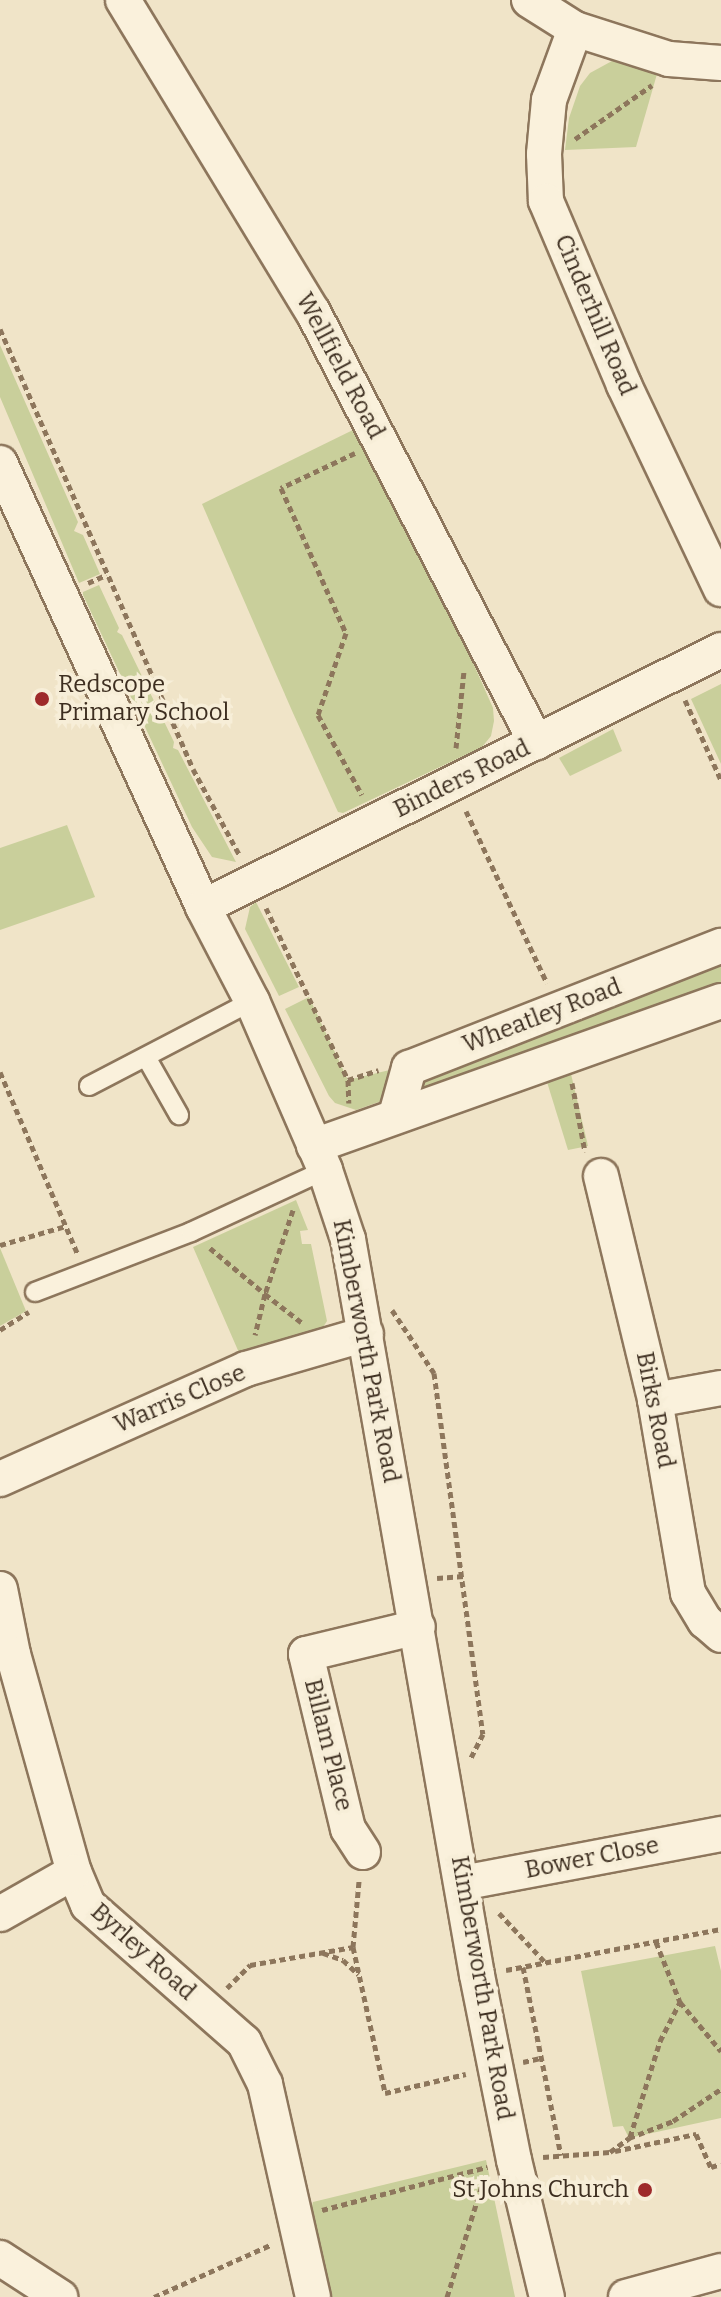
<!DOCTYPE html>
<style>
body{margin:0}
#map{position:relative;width:721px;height:2297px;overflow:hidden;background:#f0e4c8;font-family:Bitter,serif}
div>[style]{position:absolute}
.green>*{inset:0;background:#c9cf9b}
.path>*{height:5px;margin-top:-2.5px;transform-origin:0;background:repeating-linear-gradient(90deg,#8d765c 0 6px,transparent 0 10px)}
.roads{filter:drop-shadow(2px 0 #8d765c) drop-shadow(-2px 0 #8d765c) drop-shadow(0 2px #8d765c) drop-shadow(0 -2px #8d765c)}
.lane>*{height:18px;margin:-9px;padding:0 9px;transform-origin:9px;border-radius:9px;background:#faf1dc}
.street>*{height:34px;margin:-17px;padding:0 17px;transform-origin:17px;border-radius:17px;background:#faf1dc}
.dots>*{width:22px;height:22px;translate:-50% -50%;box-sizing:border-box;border:4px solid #f7eed8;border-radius:50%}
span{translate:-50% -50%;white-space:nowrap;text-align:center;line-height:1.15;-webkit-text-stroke:7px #f7eed8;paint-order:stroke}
.street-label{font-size:24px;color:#3d2e20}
.poi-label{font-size:24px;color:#3d2e20}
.left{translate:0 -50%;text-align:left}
.right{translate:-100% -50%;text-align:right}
</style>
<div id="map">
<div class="green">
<div style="clip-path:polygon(612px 61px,657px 74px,636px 147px,565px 150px,569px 118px,580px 86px,590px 73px)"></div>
<div style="clip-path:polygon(0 345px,78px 522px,74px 531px,83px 535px,100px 574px,79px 583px,0 397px)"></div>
<div style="clip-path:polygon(355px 429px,452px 615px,493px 708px,494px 721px,491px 736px,482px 747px,343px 813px,338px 812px,293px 713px,202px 504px)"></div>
<div style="clip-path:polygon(99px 585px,119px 628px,117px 632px,122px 635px,174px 742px,173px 748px,178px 750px,236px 862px,212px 857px,192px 827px,83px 595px,83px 592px)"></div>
<div style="clip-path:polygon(721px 684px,721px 764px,691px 699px)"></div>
<div style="clip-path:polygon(613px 729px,622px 751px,570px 776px,559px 758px)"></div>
<div style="clip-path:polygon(67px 825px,95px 897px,0 930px,0 848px)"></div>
<div style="clip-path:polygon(256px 902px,299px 987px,279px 996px,245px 929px,250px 907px)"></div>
<div style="clip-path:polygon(721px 962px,721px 990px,421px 1091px,422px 1081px)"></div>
<div style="clip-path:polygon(309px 997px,348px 1080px,398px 1068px,390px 1098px,356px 1110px,335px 1103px,329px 1096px,285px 1009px)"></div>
<div style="clip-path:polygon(571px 1074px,588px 1146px,568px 1150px,547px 1082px)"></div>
<div style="clip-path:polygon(296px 1200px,308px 1230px,300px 1231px,302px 1244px,311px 1244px,327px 1321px,318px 1335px,240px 1355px,193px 1247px)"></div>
<div style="clip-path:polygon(0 1248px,26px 1311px,0 1326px)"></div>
<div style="clip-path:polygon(715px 1946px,721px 1971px,721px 2118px,629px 2138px,623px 2126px,613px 2127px,581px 1971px)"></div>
<div style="clip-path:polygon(486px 2160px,515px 2297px,326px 2297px,308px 2221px,313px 2202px)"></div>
</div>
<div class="path">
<div style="left:575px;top:139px;width:94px;rotate:-35deg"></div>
<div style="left:0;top:329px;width:480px;rotate:66.3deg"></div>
<div style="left:193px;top:769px;width:99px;rotate:61.6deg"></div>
<div style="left:355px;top:453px;width:82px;rotate:154.7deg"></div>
<div style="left:281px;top:488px;width:159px;rotate:65.9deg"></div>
<div style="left:346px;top:633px;width:87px;rotate:108.9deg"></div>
<div style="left:318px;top:715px;width:91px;rotate:61.2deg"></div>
<div style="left:88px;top:583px;width:20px;rotate:-24deg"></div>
<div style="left:685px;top:700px;width:88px;rotate:65.8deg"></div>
<div style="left:456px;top:748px;width:78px;rotate:-84.1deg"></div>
<div style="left:466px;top:811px;width:190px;rotate:64.8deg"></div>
<div style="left:266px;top:908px;width:191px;rotate:64.5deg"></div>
<div style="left:348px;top:1080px;width:23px;rotate:88deg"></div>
<div style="left:0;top:1072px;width:199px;rotate:66.9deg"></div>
<div style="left:348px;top:1080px;width:32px;rotate:-18deg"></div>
<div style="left:572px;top:1083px;width:70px;rotate:79.3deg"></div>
<div style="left:293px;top:1210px;width:89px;rotate:108.4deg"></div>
<div style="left:265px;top:1294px;width:46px;rotate:37.9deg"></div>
<div style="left:0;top:1245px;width:69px;rotate:-16.1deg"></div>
<div style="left:210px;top:1248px;width:72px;rotate:39.9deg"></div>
<div style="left:265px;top:1294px;width:42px;rotate:103.7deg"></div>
<div style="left:392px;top:1310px;width:76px;rotate:56.3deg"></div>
<div style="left:434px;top:1373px;width:364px;rotate:82.3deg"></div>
<div style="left:483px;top:1734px;width:29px;rotate:117deg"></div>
<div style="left:0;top:1330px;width:34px;rotate:-32deg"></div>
<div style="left:437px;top:1578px;width:27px;rotate:-4deg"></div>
<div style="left:499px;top:1913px;width:66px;rotate:46.8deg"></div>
<div style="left:656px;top:1942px;width:65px;rotate:68.2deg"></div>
<div style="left:680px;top:2002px;width:64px;rotate:50.1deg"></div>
<div style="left:353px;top:1947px;width:66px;rotate:-84.8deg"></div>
<div style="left:323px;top:1953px;width:21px;rotate:19deg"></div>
<div style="left:343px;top:1960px;width:21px;rotate:43deg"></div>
<div style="left:523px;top:1967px;width:192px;rotate:78.6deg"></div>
<div style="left:506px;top:1970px;width:219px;rotate:-10.8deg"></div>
<div style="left:227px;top:1988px;width:33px;rotate:-45deg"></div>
<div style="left:250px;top:1965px;width:105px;rotate:-9.9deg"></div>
<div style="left:353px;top:1947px;width:149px;rotate:77.6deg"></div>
<div style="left:385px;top:2093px;width:83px;rotate:-13.2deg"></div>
<div style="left:523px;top:2062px;width:18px;rotate:-13deg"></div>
<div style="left:630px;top:2137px;width:101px;rotate:-72.6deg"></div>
<div style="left:660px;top:2041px;width:44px;rotate:-62.9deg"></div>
<div style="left:615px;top:2151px;width:83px;rotate:-11.9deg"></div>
<div style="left:696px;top:2134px;width:36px;rotate:66deg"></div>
<div style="left:711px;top:2167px;width:10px;rotate:-17deg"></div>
<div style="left:543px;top:2157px;width:67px;rotate:-4.3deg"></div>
<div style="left:610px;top:2152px;width:24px;rotate:-36deg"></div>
<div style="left:629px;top:2138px;width:47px;rotate:-21.1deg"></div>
<div style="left:673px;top:2121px;width:58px;rotate:-33.7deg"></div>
<div style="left:322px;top:2210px;width:171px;rotate:-14.6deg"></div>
<div style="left:154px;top:2297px;width:127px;rotate:-24.1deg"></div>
<div style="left:447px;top:2297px;width:127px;rotate:-72.6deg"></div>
</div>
<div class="roads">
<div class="lane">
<div style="left:146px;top:1057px;width:67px;rotate:60.4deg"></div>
<div style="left:89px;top:1086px;width:184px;rotate:-27.5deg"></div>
<div style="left:35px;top:1292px;width:167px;rotate:-21deg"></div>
<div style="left:191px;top:1232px;width:148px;rotate:-24.8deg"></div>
</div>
<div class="street">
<div style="left:123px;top:0;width:365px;rotate:58.7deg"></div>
<div style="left:313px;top:312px;width:485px;rotate:62.6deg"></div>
<div style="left:529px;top:0;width:54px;rotate:32.2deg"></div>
<div style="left:575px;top:29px;width:99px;rotate:17.7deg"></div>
<div style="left:669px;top:59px;width:52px;rotate:4.4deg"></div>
<div style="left:575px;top:29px;width:76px;rotate:110.1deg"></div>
<div style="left:549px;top:100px;width:54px;rotate:95.3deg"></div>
<div style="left:544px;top:154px;width:47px;rotate:87.6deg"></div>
<div style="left:546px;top:201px;width:200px;rotate:67deg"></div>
<div style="left:624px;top:385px;width:226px;rotate:64.6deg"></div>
<div style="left:0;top:463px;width:488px;rotate:65.4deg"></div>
<div style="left:203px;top:907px;width:106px;rotate:62.5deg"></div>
<div style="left:252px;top:1001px;width:184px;rotate:66.6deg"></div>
<div style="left:325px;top:1170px;width:73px;rotate:71.6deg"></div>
<div style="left:348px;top:1239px;width:747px;rotate:80.06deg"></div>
<div style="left:477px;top:1975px;width:189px;rotate:78.7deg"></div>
<div style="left:514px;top:2160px;width:141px;rotate:76.5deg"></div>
<div style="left:203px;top:907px;width:578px;rotate:-26.39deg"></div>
<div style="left:396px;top:1115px;width:49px;rotate:-74.5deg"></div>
<div style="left:409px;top:1068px;width:335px;rotate:-21.4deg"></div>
<div style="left:314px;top:1146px;width:432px;rotate:-19.6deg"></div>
<div style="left:601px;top:1176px;width:230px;rotate:76.4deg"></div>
<div style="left:655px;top:1400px;width:196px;rotate:80.3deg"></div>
<div style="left:688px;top:1593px;width:33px;rotate:59deg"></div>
<div style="left:705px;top:1621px;width:21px;rotate:41deg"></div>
<div style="left:655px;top:1400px;width:67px;rotate:-10.3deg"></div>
<div style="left:0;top:1479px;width:269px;rotate:-24.1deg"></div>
<div style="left:246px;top:1369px;width:125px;rotate:-16.3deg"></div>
<div style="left:0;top:1589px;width:66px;rotate:78.7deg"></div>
<div style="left:13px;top:1654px;width:226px;rotate:74.4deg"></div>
<div style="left:74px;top:1872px;width:36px;rotate:67deg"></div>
<div style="left:88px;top:1905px;width:208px;rotate:41.3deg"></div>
<div style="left:244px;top:2042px;width:47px;rotate:63.4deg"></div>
<div style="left:265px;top:2084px;width:218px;rotate:77.3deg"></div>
<div style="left:363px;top:1852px;width:27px;rotate:-123deg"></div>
<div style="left:348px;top:1829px;width:180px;rotate:-103.5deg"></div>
<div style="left:306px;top:1654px;width:115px;rotate:-13.6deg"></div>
<div style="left:462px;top:1883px;width:264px;rotate:-10.7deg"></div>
<div style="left:0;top:1914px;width:85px;rotate:-29.6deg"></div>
<div style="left:0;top:2258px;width:72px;rotate:33deg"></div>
<div style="left:626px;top:2297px;width:98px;rotate:-15.3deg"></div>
</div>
</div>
<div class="dots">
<div style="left:42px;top:699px;background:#9e2a2b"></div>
<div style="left:645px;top:2190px;background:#9e2a2b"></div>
</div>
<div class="street-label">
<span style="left:595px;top:315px;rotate:67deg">Cinderhill Road</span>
<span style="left:340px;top:366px;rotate:62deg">Wellfield Road</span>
<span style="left:462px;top:779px;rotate:-26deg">Binders Road</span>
<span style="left:542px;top:1016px;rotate:-21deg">Wheatley Road</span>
<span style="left:366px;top:1351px;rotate:79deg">Kimberworth Park Road</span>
<span style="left:180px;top:1399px;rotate:-23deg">Warris Close</span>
<span style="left:655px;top:1410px;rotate:79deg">Birks Road</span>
<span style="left:328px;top:1745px;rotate:76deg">Billam Place</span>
<span style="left:592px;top:1858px;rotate:-11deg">Bower Close</span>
<span style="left:143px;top:1952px;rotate:42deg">Byrley Road</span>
<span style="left:482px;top:1988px;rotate:80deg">Kimberworth Park Road</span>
</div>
<div class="poi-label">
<span class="left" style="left:58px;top:699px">Redscope<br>Primary School</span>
<span class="right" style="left:629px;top:2190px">St Johns Church</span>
</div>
</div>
